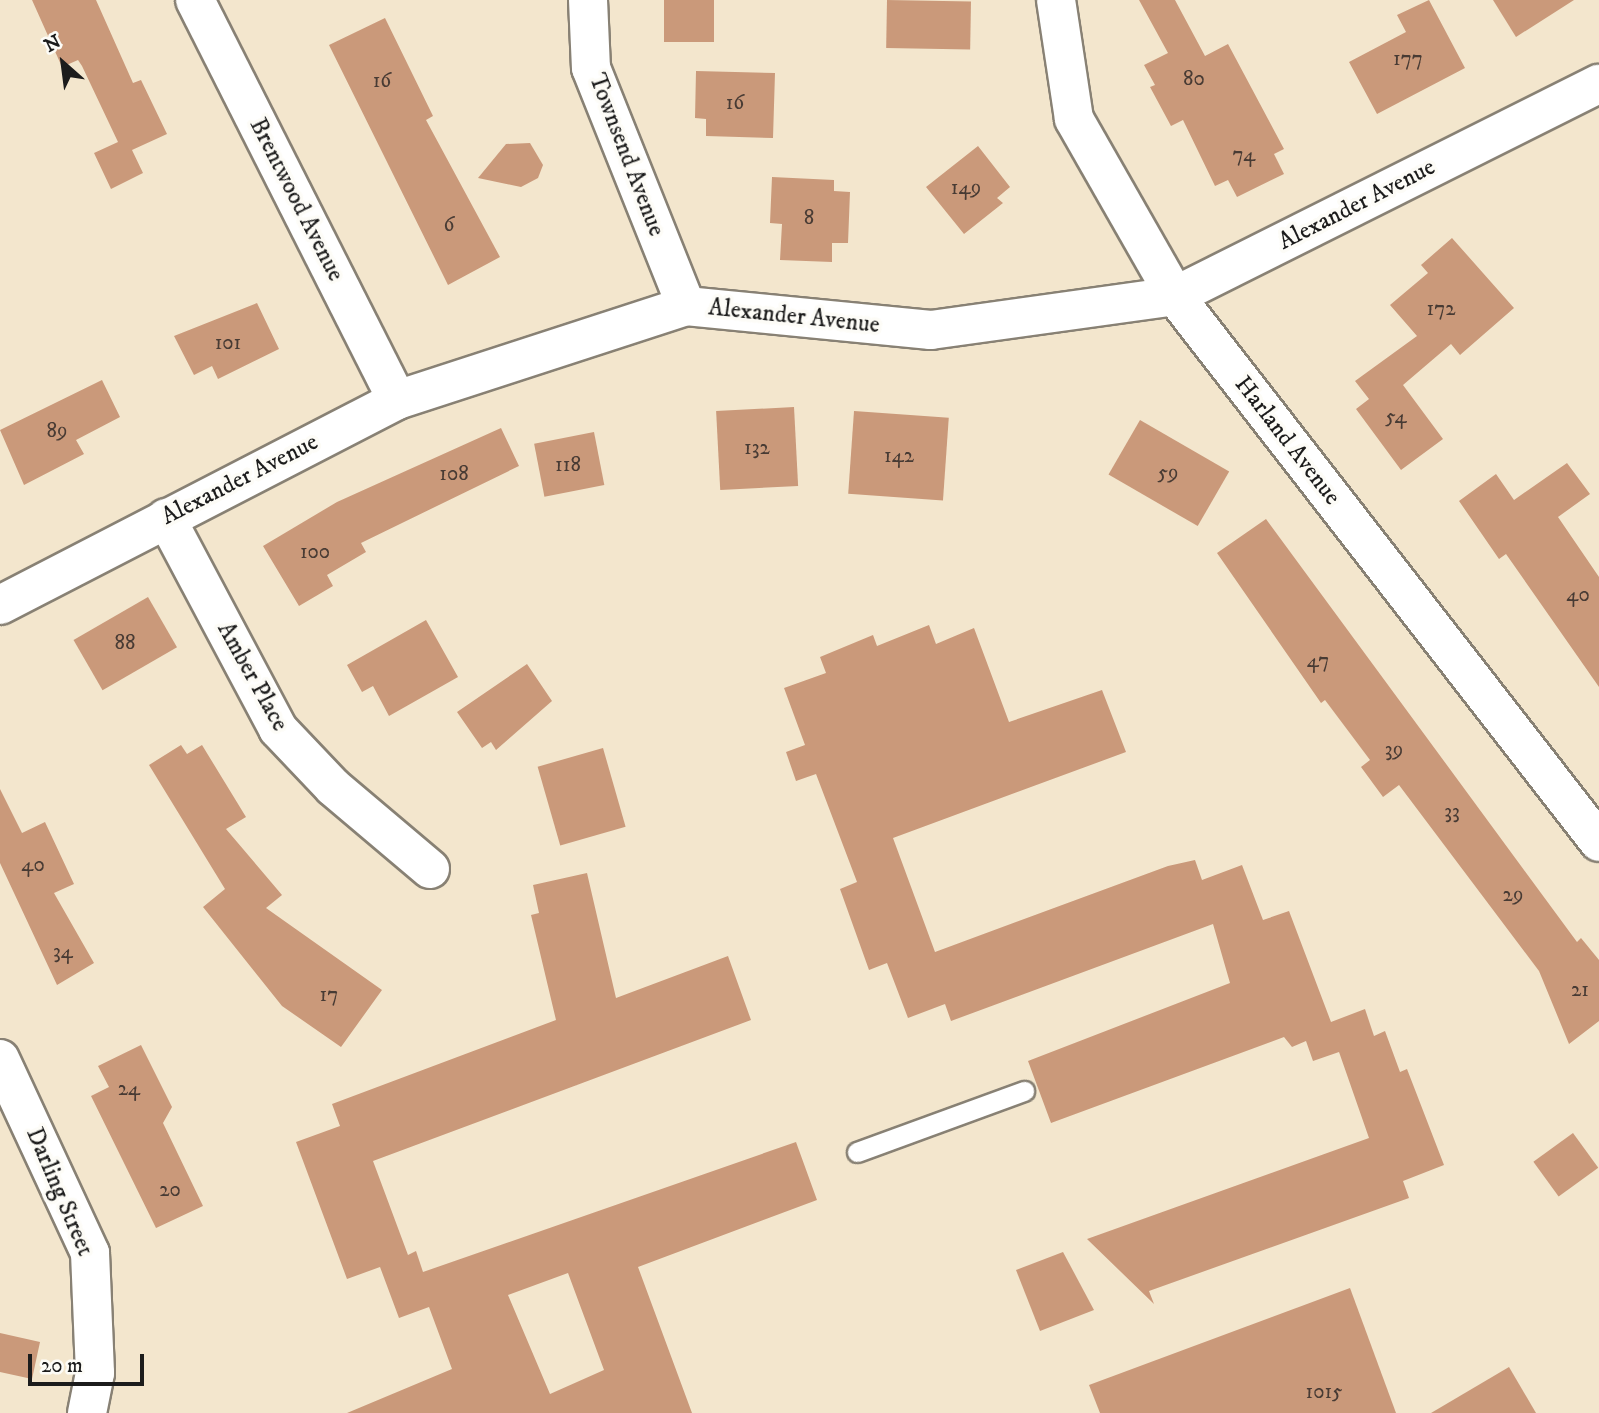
<!DOCTYPE html>
<style>
body{margin:0}
#map{position:relative;width:1599px;height:1413px;overflow:hidden;background:#f3e6cd;font-family:"IM FELL DW Pica",serif}
div>[style]{position:absolute}
.building>*{inset:0;background:#ca997a;transform-origin:0 0}
.roads{filter:drop-shadow(2px 0 #888174) drop-shadow(-2px 0 #888174) drop-shadow(0 2px #888174) drop-shadow(0 -2px #888174)}
.lane>*{height:19px;margin:-9.5px;padding:0 9.5px;transform-origin:9.5px;border-radius:9.5px;background:#fff}
.street>*{height:38px;margin:-19px;padding:0 19px;transform-origin:19px;border-radius:19px;background:#fff}
span{translate:-50% -50%;white-space:nowrap;text-align:center;line-height:1.15;-webkit-text-stroke:7px #fdfcf7;paint-order:stroke}
.number-label{font-size:21px;color:#483b34}
.number-label span{-webkit-text-stroke-width:0}
.street-label{font-size:24px;color:#1c1c1c}
.north{position:absolute;left:28px;top:28px;width:70px;height:70px;-webkit-text-stroke:5px #fdfcf7;paint-order:stroke;rotate:332deg;font-size:19px;font-weight:700;line-height:28px;text-align:center;color:#1c1c1c}
.north::after{content:'';display:block;margin:auto;width:24px;height:32px;background:#1c1c1c;clip-path:polygon(50% 0,100% 100%,50% 72%,0 100%)}
.scale{position:absolute;left:28px;top:1354px;width:116px;height:32px;box-sizing:border-box;border:4px solid #1c1c1c;border-top:0;padding-left:9px;font-size:21px;line-height:24px;white-space:nowrap;color:#1c1c1c;-webkit-text-stroke:5px #fdfcf7;paint-order:stroke}
</style>
<div id="map">
<div class="building">
<div style="clip-path:polygon(32px 0,96px 0,133px 83px,141px 80px,167px 134px,132px 150px,143px 173px,111px 189px,94px 153px,118px 142px,82px 66px,78px 60px,62px 67px)"></div>
<div style="left:664px;top:0;width:50px;height:42px"></div>
<div style="left:887px;top:0;width:84px;height:48px;rotate:1deg"></div>
<div style="clip-path:polygon(1139px 0,1175px 0,1205px 56px,1228px 44px,1284px 149px,1274px 154px,1284px 174px,1237px 197px,1228px 180px,1215px 186px,1183px 120px,1171px 126px,1150px 87px,1155px 85px,1144px 65px,1168px 53px)"></div>
<div style="clip-path:polygon(1429px 0,1465px 68px,1377px 114px,1349px 62px,1406px 32px,1397px 15px)"></div>
<div style="clip-path:polygon(1493px 0,1574px 0,1516px 37px)"></div>
<div style="clip-path:polygon(385px 18px,433px 116px,426px 120px,500px 257px,448px 285px,329px 45px)"></div>
<div style="clip-path:polygon(696px 71px,775px 73px,773px 138px,706px 136px,706px 119px,695px 118px)"></div>
<div style="clip-path:polygon(530px 143px,543px 165px,538px 178px,521px 187px,478px 178px,506px 144px)"></div>
<div style="clip-path:polygon(978px 146px,1010px 187px,997px 198px,1003px 203px,964px 234px,926px 187px)"></div>
<div style="clip-path:polygon(772px 177px,834px 180px,834px 191px,850px 192px,848px 243px,832px 243px,832px 262px,780px 260px,782px 224px,770px 223px)"></div>
<div style="clip-path:polygon(1452px 238px,1514px 308px,1460px 355px,1451px 344px,1403px 385px,1443px 439px,1401px 470px,1356px 409px,1369px 399px,1355px 381px,1417px 336px,1390px 305px,1428px 273px,1421px 265px)"></div>
<div style="clip-path:polygon(257px 303px,279px 349px,218px 379px,212px 366px,194px 375px,174px 336px)"></div>
<div style="clip-path:polygon(102px 380px,120px 417px,76px 440px,84px 454px,24px 485px,0 430px)"></div>
<div style="left:794px;top:407px;width:79px;height:78px;rotate:87deg"></div>
<div style="left:854px;top:411px;width:95px;height:83px;rotate:4deg"></div>
<div style="left:1140px;top:420px;width:103px;height:63px;rotate:30deg"></div>
<div style="clip-path:polygon(501px 428px,519px 466px,361px 543px,366px 552px,327px 575px,333px 586px,299px 606px,263px 546px,337px 502px)"></div>
<div style="left:594px;top:432px;width:54px;height:61px;rotate:79deg"></div>
<div style="clip-path:polygon(1567px 463px,1590px 494px,1558px 517px,1599px 577px,1599px 687px,1506px 554px,1499px 559px,1459px 501px,1496px 474px,1514px 500px)"></div>
<div style="clip-path:polygon(1266px 519px,1577px 942px,1581px 938px,1599px 960px,1599px 1021px,1569px 1044px,1539px 971px,1399px 785px,1383px 797px,1361px 767px,1370px 760px,1325px 700px,1321px 703px,1217px 553px)"></div>
<div style="left:148px;top:597px;width:58px;height:86px;rotate:60deg"></div>
<div style="clip-path:polygon(426px 620px,458px 677px,389px 716px,373px 686px,362px 692px,347px 665px)"></div>
<div style="clip-path:polygon(929px 625px,936px 644px,974px 628px,1009px 722px,1102px 690px,1126px 752px,893px 838px,935px 952px,1168px 866px,1195px 860px,1202px 880px,1242px 865px,1263px 920px,1289px 911px,1331px 1022px,1365px 1009px,1374px 1036px,1385px 1031px,1400px 1072px,1407px 1069px,1444px 1165px,1403px 1181px,1409px 1198px,1149px 1291px,1154px 1304px,1087px 1239px,1369px 1138px,1339px 1052px,1313px 1061px,1306px 1041px,1292px 1047px,1284px 1037px,1051px 1123px,1028px 1061px,1230px 983px,1213px 924px,951px 1021px,945px 1004px,908px 1018px,887px 963px,869px 970px,840px 889px,857px 882px,816px 774px,796px 781px,786px 752px,805px 745px,784px 688px,826px 673px,820px 657px,873px 635px,877px 646px)"></div>
<div style="clip-path:polygon(527px 664px,552px 701px,496px 750px,491px 742px,482px 748px,457px 712px)"></div>
<div style="clip-path:polygon(181px 745px,187px 754px,202px 745px,246px 817px,226px 829px,282px 895px,266px 908px,382px 990px,341px 1047px,282px 1006px,203px 907px,225px 889px,149px 765px)"></div>
<div style="left:603px;top:748px;width:82px;height:68px;rotate:74deg"></div>
<div style="clip-path:polygon(0 789px,22px 833px,45px 822px,74px 884px,54px 893px,94px 963px,57px 985px,0 863px)"></div>
<div style="clip-path:polygon(evenodd,587px 873px,616px 998px,728px 956px,751px 1020px,373px 1161px,408px 1255px,416px 1251px,423px 1272px,796px 1142px,817px 1200px,638px 1267px,692px 1413px,347px 1413px,452px 1369px,429px 1307px,399px 1318px,380px 1267px,347px 1279px,296px 1142px,340px 1126px,332px 1104px,556px 1020px,531px 915px,539px 913px,533px 885px,587px 873px,568px 1273px,604px 1370px,550px 1394px,508px 1295px,568px 1273px)"></div>
<div style="clip-path:polygon(141px 1045px,172px 1107px,163px 1123px,203px 1206px,156px 1228px,91px 1096px,109px 1087px,98px 1066px)"></div>
<div style="left:1573px;top:1133px;width:43px;height:49px;rotate:54deg"></div>
<div style="clip-path:polygon(1063px 1252px,1094px 1310px,1040px 1331px,1016px 1270px)"></div>
<div style="clip-path:polygon(1350px 1288px,1396px 1413px,1100px 1413px,1089px 1385px)"></div>
<div style="clip-path:polygon(0 1333px,40px 1342px,32px 1379px,0 1372px)"></div>
<div style="clip-path:polygon(1509px 1367px,1536px 1413px,1431px 1413px)"></div>
</div>
<div class="roads">
<div class="lane">
<div style="left:857px;top:1152px;width:178px;rotate:-20.1deg"></div>
</div>
<div class="street">
<div style="left:195px;top:0;width:448px;rotate:63.2deg"></div>
<div style="left:588px;top:0;width:68px;rotate:87.5deg"></div>
<div style="left:591px;top:68px;width:256px;rotate:68.2deg"></div>
<div style="left:1056px;top:0;width:120px;rotate:81.4deg"></div>
<div style="left:1074px;top:119px;width:204px;rotate:60.3deg"></div>
<div style="left:1175px;top:296px;width:691px;rotate:52.17deg"></div>
<div style="left:166px;top:518px;width:239px;rotate:62deg"></div>
<div style="left:278px;top:729px;width:80px;rotate:46.5deg"></div>
<div style="left:333px;top:787px;width:127px;rotate:40.2deg"></div>
<div style="left:0;top:605px;width:447px;rotate:-27.3deg"></div>
<div style="left:397px;top:400px;width:304px;rotate:-18deg"></div>
<div style="left:686px;top:306px;width:246px;rotate:5.6deg"></div>
<div style="left:931px;top:330px;width:246px;rotate:-7.9deg"></div>
<div style="left:1175px;top:296px;width:474px;rotate:-26.6deg"></div>
<div style="left:0;top:1059px;width:214px;rotate:65.1deg"></div>
<div style="left:90px;top:1253px;width:120px;rotate:87.6deg"></div>
<div style="left:95px;top:1373px;width:41px;rotate:101.3deg"></div>
</div>
</div>
<div class="number-label">
<span style="left:1408px;top:59px">177</span>
<span style="left:1194px;top:79px">80</span>
<span style="left:382px;top:81px">16</span>
<span style="left:735px;top:103px">16</span>
<span style="left:1244px;top:155px">74</span>
<span style="left:966px;top:188px">149</span>
<span style="left:809px;top:218px">8</span>
<span style="left:449px;top:225px">6</span>
<span style="left:1441px;top:309px">172</span>
<span style="left:228px;top:343px">101</span>
<span style="left:1396px;top:417px">54</span>
<span style="left:57px;top:431px">89</span>
<span style="left:757px;top:448px">132</span>
<span style="left:899px;top:456px">142</span>
<span style="left:568px;top:465px">118</span>
<span style="left:1168px;top:473px">59</span>
<span style="left:454px;top:474px">108</span>
<span style="left:315px;top:552px">100</span>
<span style="left:1578px;top:595px">40</span>
<span style="left:125px;top:643px">88</span>
<span style="left:1318px;top:661px">47</span>
<span style="left:1394px;top:750px">39</span>
<span style="left:1452px;top:812px">33</span>
<span style="left:33px;top:865px">40</span>
<span style="left:1513px;top:895px">29</span>
<span style="left:63px;top:952px">34</span>
<span style="left:1580px;top:990px">21</span>
<span style="left:329px;top:995px">17</span>
<span style="left:129px;top:1089px">24</span>
<span style="left:170px;top:1190px">20</span>
<span style="left:1324px;top:1392px">1015</span>
</div>
<div class="street-label">
<span style="left:626px;top:155px;rotate:69deg">Townsend Avenue</span>
<span style="left:296px;top:200px;rotate:63deg">Brentwood Avenue</span>
<span style="left:1357px;top:205px;rotate:-27deg">Alexander Avenue</span>
<span style="left:794px;top:317px;rotate:6deg">Alexander Avenue</span>
<span style="left:1287px;top:441px;rotate:52deg">Harland Avenue</span>
<span style="left:240px;top:480px;rotate:-27deg">Alexander Avenue</span>
<span style="left:252px;top:677px;rotate:61deg">Amber Place</span>
<span style="left:59px;top:1192px;rotate:67deg">Darling Street</span>
</div>
<div class="north">N</div>
<div class="scale">20 m</div>
</div>
